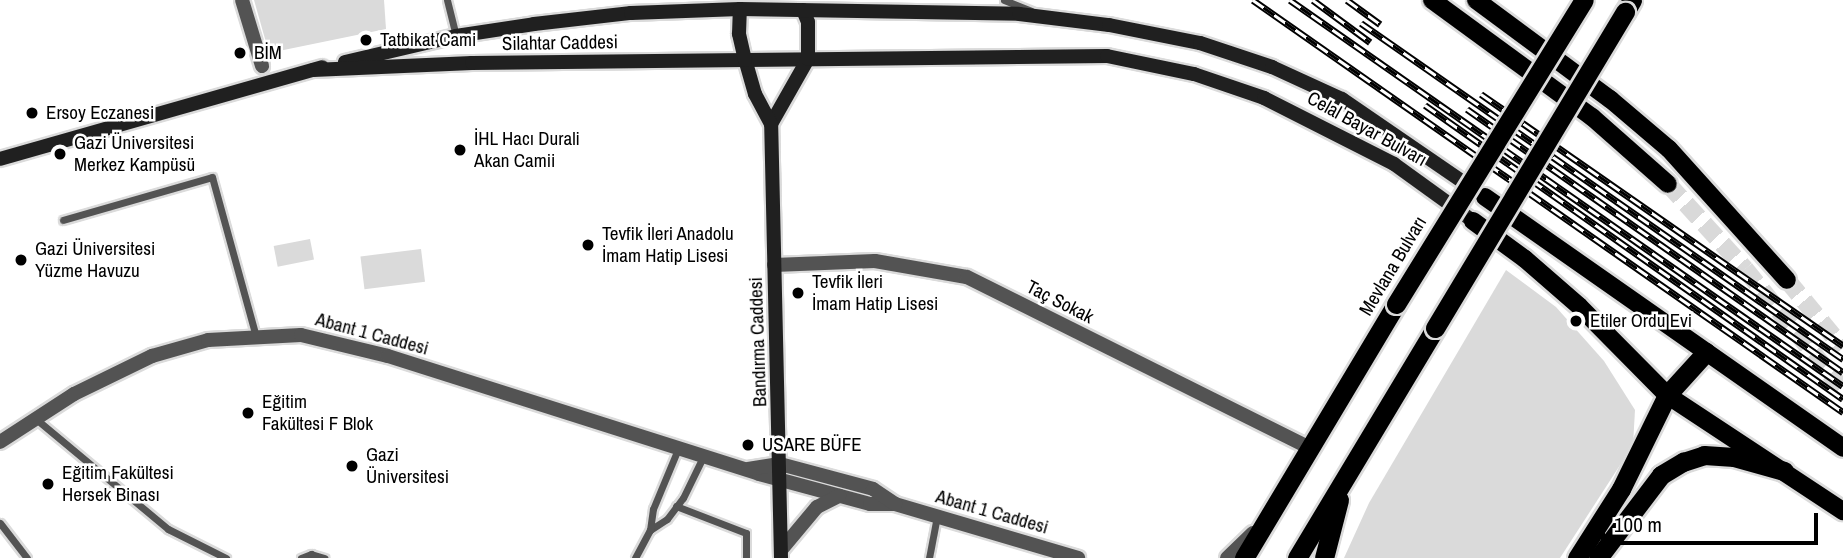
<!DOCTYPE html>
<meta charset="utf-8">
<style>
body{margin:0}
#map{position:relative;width:1843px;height:558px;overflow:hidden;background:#fff;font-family:"Archivo Narrow",sans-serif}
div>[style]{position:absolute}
.green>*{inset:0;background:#dadada;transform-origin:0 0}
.primary-tunnel>*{height:18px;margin-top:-9px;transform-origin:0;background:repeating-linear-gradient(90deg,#d9d9d9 0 18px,transparent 0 27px)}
.roads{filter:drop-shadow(2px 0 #dbdbdb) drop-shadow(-2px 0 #dbdbdb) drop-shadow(0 2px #dbdbdb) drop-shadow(0 -2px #dbdbdb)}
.service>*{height:7px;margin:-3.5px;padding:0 3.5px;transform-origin:3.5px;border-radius:3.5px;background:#535353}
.minor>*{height:14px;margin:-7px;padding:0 7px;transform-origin:7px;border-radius:7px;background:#535353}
.secondary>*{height:14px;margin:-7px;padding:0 7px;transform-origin:7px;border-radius:7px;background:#202020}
.primary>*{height:18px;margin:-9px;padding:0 9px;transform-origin:9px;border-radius:9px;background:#000}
.trunk>*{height:19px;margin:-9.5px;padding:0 9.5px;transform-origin:9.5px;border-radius:9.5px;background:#000}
.rail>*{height:7px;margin-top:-3.5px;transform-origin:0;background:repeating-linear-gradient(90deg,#fff 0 13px,#000 0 26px);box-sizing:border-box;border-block:2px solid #000}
.bridges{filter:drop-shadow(2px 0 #dbdbdb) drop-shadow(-2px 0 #dbdbdb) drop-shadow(0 2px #dbdbdb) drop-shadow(0 -2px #dbdbdb)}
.trunk-bridge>*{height:19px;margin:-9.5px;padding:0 9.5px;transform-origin:9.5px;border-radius:9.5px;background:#000}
.dots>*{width:19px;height:19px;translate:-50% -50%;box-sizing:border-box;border:4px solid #fff;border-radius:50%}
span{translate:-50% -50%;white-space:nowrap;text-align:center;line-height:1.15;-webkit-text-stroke:5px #fff;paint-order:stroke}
.poi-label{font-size:19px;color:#000}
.left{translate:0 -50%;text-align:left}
.street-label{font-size:19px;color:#000}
.scale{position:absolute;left:1601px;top:513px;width:217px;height:32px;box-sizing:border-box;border:4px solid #000;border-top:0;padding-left:9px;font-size:21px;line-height:24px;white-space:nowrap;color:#000;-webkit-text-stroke:5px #fff;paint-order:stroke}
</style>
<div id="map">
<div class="green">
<div style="clip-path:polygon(254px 0,384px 0,386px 29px,269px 53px)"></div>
<div style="left:310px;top:239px;width:21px;height:37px;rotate:79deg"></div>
<div style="left:421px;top:249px;width:33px;height:61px;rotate:83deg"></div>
<div style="clip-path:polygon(1506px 270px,1556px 307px,1604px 361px,1635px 410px,1633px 445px,1560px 558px,1344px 558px,1369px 503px)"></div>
</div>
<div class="primary-tunnel">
<div style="left:1668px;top:184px;width:115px;rotate:47.8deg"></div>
<div style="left:1745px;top:269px;width:156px;rotate:51deg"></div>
<div style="left:1787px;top:280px;width:88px;rotate:50.5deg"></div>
</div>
<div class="roads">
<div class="service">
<div style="left:447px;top:0;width:37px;rotate:76deg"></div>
<div style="left:1004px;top:0;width:29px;rotate:22deg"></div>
<div style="left:63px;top:220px;width:155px;rotate:-16.1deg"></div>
<div style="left:212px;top:177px;width:166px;rotate:74.6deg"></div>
<div style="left:36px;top:419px;width:172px;rotate:39.8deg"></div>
<div style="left:168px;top:529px;width:65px;rotate:26.6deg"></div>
<div style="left:676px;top:506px;width:75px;rotate:21.1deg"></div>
<div style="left:746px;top:533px;width:25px;rotate:90deg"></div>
<div style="left:0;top:523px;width:44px;rotate:52.4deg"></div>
<div style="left:650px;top:530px;width:20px;rotate:-33deg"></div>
<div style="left:667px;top:519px;width:26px;rotate:-53deg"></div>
<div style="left:683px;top:498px;width:46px;rotate:-64deg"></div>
<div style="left:301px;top:558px;width:11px;rotate:-22deg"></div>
<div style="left:311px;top:554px;width:14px;rotate:17deg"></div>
<div style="left:635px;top:558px;width:32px;rotate:-62deg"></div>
<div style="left:650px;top:530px;width:21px;rotate:-82deg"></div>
<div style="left:653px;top:509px;width:65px;rotate:-67.4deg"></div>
<div style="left:929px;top:558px;width:43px;rotate:-79.2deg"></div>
</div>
<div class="minor">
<div style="left:242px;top:0;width:69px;rotate:73.1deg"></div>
<div style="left:774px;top:265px;width:101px;rotate:-2.3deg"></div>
<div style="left:875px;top:261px;width:93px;rotate:9.9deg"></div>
<div style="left:967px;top:277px;width:383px;rotate:26.5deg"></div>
<div style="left:0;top:442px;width:88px;rotate:-33deg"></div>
<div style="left:74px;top:394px;width:87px;rotate:-26deg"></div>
<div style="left:152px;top:356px;width:58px;rotate:-15.9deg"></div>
<div style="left:208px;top:340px;width:93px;rotate:-3.1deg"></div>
<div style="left:301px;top:335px;width:89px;rotate:13.6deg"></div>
<div style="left:388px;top:356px;width:389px;rotate:17.6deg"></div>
<div style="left:759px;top:474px;width:115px;rotate:15.1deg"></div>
<div style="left:870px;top:504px;width:25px"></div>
<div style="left:895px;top:504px;width:191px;rotate:16.4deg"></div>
<div style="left:748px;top:469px;width:32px;rotate:-9deg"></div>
<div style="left:780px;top:464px;width:96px;rotate:15deg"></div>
<div style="left:873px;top:489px;width:27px;rotate:34deg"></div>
<div style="left:781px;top:550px;width:56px;rotate:-50.1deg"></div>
<div style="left:817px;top:507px;width:25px;rotate:-27deg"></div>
<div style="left:1227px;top:558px;width:36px;rotate:-44deg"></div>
</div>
<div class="secondary">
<div style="left:345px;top:62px;width:114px;rotate:-13.2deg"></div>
<div style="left:456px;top:36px;width:79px;rotate:-8.7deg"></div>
<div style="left:534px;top:24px;width:98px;rotate:-6.5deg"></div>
<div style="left:631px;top:13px;width:109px;rotate:-2.1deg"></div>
<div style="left:313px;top:70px;width:159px;rotate:-2.5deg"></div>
<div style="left:472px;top:63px;width:635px;rotate:-0.63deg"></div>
<div style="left:1107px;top:56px;width:89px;rotate:11.7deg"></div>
<div style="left:1194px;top:74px;width:74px;rotate:18.9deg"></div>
<div style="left:1264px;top:98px;width:146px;rotate:26.9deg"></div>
<div style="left:1394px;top:164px;width:97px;rotate:35.8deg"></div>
<div style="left:771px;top:124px;width:75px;rotate:-60.4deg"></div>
<div style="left:808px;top:59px;width:37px;rotate:-90deg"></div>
<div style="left:808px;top:22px;width:13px;rotate:-113deg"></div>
<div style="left:0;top:159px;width:335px;rotate:-15.9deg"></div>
<div style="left:781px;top:558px;width:434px;rotate:-91.3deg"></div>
<div style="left:771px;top:124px;width:34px;rotate:-118deg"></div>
<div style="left:755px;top:94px;width:35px;rotate:-106deg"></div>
<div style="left:745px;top:60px;width:27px;rotate:-103deg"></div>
<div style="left:739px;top:34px;width:25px;rotate:-88deg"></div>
<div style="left:740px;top:9px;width:279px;rotate:1deg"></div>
<div style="left:1019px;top:14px;width:91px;rotate:7deg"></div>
<div style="left:1109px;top:25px;width:93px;rotate:11.2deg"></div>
<div style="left:1200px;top:43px;width:76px;rotate:18.4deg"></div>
<div style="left:1272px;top:67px;width:77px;rotate:24.6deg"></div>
<div style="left:1342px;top:99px;width:161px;rotate:34.4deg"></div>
</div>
<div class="primary">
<div style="left:1432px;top:0;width:198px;rotate:36.2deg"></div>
<div style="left:1592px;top:117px;width:101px;rotate:41.4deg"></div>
<div style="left:1476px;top:0;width:167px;rotate:36.5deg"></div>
<div style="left:1610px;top:99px;width:77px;rotate:40.3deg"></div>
<div style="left:1669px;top:149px;width:176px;rotate:48deg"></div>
<div style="left:1485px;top:197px;width:437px;rotate:35deg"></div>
<div style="left:1473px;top:221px;width:64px;rotate:36.2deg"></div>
<div style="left:1525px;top:259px;width:72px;rotate:41deg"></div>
<div style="left:1579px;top:306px;width:125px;rotate:45.3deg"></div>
<div style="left:1667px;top:395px;width:211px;rotate:33.4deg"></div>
</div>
<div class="trunk">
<div style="left:1625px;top:12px;width:14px;rotate:-60deg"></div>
<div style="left:1244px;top:558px;width:296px;rotate:-59.1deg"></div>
<div style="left:1297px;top:558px;width:268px;rotate:-59deg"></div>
<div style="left:1324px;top:558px;width:60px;rotate:-75.5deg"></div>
<div style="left:1577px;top:558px;width:82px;rotate:-57.5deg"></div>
<div style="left:1621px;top:489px;width:105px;rotate:-63.9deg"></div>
<div style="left:1667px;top:395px;width:58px;rotate:-47.8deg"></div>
<div style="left:1598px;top:558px;width:104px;rotate:-52.8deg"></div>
<div style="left:1661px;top:475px;width:26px;rotate:-31deg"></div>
<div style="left:1683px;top:462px;width:22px;rotate:-18deg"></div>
<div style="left:1704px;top:455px;width:30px;rotate:4deg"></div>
<div style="left:1734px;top:457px;width:52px;rotate:15.6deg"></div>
</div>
</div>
<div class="rail">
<div style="left:1253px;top:0;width:720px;rotate:34.93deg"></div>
<div style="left:1290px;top:0;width:674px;rotate:34.92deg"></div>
<div style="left:1313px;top:0;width:71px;rotate:36.4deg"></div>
<div style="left:1347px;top:0;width:41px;rotate:36deg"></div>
<div style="left:1361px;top:23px;width:588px;rotate:34.88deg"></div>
<div style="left:1481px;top:94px;width:441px;rotate:34.8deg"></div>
<div style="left:1425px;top:105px;width:511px;rotate:35.12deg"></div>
<div style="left:1467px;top:109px;width:459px;rotate:35deg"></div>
</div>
<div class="bridges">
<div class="trunk-bridge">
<div style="left:1396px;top:304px;width:357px;rotate:-58.3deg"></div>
<div style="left:1435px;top:328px;width:369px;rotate:-59deg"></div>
</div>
</div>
<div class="dots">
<div style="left:366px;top:40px;background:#000"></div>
<div style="left:240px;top:53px;background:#000"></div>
<div style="left:32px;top:113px;background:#000"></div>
<div style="left:460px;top:150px;background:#000"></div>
<div style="left:60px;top:154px;background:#000"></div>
<div style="left:588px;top:245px;background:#000"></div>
<div style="left:21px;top:260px;background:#000"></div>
<div style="left:798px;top:293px;background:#000"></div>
<div style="left:1576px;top:321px;background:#000"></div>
<div style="left:248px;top:413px;background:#000"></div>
<div style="left:748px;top:445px;background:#000"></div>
<div style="left:352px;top:466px;background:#000"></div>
<div style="left:48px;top:484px;background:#000"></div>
</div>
<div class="poi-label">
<span class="left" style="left:380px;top:40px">Tatbikat Cami</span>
<span class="left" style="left:254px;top:53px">BİM</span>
<span class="left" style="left:46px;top:113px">Ersoy Eczanesi</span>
<span class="left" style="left:474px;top:150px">İHL Hacı Durali<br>Akan Camii</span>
<span class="left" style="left:74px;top:154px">Gazi Üniversitesi<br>Merkez Kampüsü</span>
<span class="left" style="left:602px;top:245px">Tevfik İleri Anadolu<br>İmam Hatip Lisesi</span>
<span class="left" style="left:35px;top:260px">Gazi Üniversitesi<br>Yüzme Havuzu</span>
<span class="left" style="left:812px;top:293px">Tevfik İleri<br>İmam Hatip Lisesi</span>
<span class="left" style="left:1590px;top:321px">Etiler Ordu Evi</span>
<span class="left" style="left:262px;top:413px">Eğitim<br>Fakültesi F Blok</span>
<span class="left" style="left:762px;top:445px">USARE BÜFE</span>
<span class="left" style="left:366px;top:466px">Gazi<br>Üniversitesi</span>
<span class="left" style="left:62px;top:484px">Eğitim Fakültesi<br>Hersek Binası</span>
</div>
<div class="street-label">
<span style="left:560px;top:43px;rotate:-1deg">Silahtar Caddesi</span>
<span style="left:1367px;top:129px;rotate:29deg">Celal Bayar Bulvarı</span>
<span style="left:1393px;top:266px;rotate:-59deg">Mevlana Bulvarı</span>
<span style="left:1060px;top:302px;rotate:27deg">Taç Sokak</span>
<span style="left:372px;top:334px;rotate:15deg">Abant 1 Caddesi</span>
<span style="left:758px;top:342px;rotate:-92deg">Bandırma Caddesi</span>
<span style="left:992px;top:512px;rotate:16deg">Abant 1 Caddesi</span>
</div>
<div class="scale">100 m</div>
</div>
